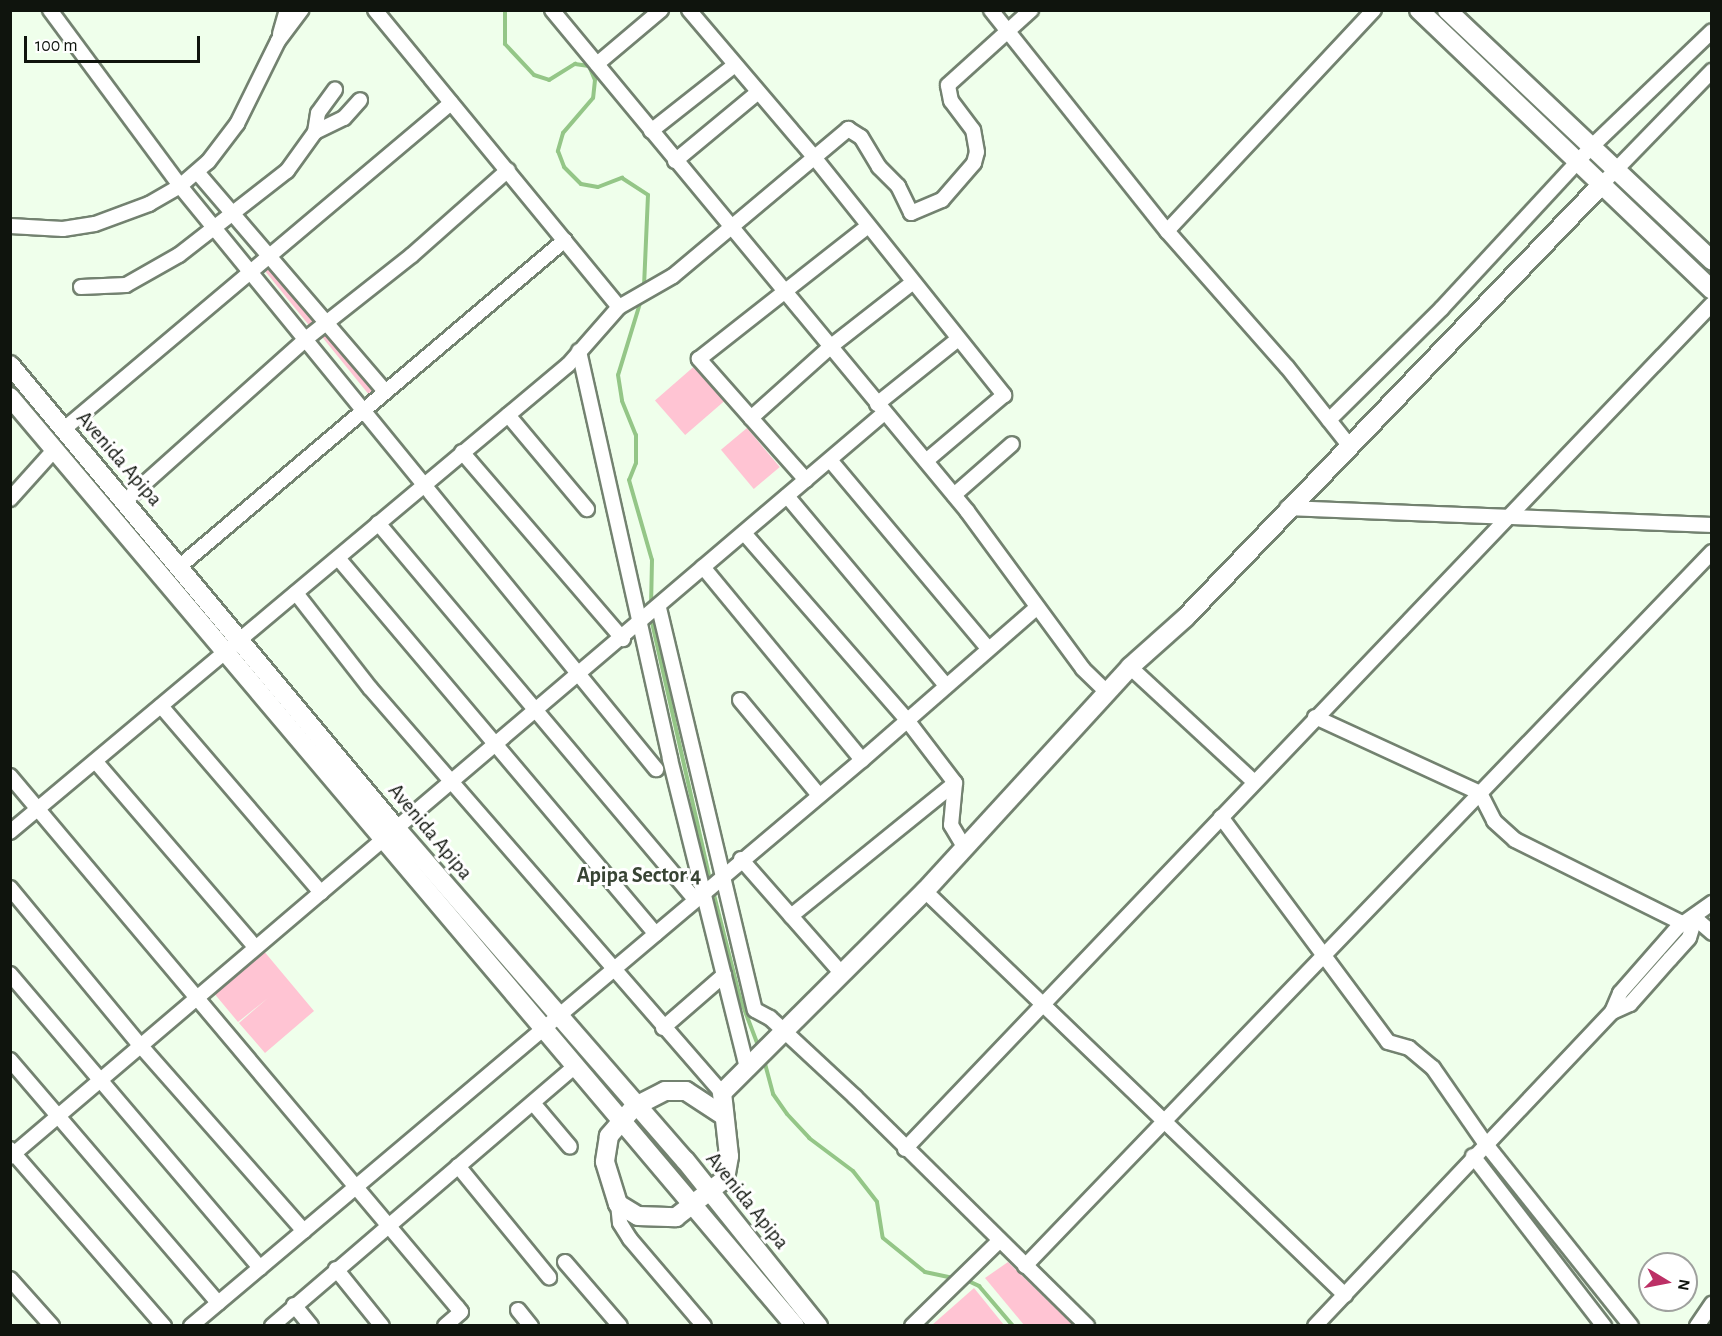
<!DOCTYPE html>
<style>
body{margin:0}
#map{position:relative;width:1722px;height:1336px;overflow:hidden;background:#efffeb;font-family:"Alegreya Sans",sans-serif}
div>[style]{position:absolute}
.green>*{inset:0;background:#ffc4d3;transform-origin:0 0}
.stream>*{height:4px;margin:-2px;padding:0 2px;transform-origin:2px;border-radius:2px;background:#94c687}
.roads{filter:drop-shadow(2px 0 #738270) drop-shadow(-2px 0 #738270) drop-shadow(0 2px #738270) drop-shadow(0 -2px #738270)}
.minor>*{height:14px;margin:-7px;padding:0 7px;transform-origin:7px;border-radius:7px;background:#fff}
.tertiary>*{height:18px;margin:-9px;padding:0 9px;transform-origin:9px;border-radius:9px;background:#fff}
span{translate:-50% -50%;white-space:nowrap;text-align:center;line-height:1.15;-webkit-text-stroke:6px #fff;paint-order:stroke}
.street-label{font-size:21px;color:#0f140d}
.neighbourhood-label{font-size:22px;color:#384434;font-weight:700}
.frame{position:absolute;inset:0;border:12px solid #0f140d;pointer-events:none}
.north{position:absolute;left:1638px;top:1252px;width:60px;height:60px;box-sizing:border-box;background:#fff;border:2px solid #9fa19e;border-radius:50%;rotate:100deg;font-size:16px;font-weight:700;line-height:24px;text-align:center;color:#0f140d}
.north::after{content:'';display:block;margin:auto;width:21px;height:27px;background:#bc3066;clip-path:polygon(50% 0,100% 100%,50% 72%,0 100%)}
.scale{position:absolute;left:24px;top:36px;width:176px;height:27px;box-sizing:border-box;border:3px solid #0f140d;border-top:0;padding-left:8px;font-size:18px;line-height:21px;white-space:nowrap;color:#0f140d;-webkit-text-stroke:4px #fff;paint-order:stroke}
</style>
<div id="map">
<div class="green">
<div style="left:267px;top:264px;width:75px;height:6px;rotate:51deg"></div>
<div style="left:325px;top:331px;width:76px;height:6px;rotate:51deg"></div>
<div style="left:698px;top:363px;width:46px;height:57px;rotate:49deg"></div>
<div style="left:747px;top:428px;width:51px;height:34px;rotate:50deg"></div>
<div style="clip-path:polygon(263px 950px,314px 1011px,265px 1053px,239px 1023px,268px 998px,238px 1022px,213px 992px)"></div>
<div style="clip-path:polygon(1008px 1262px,1073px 1325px,1024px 1325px,985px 1278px)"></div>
<div style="clip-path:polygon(974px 1288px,1004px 1325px,932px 1325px)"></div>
</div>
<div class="stream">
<div style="left:505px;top:10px;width:34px;rotate:90deg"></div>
<div style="left:505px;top:44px;width:42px;rotate:46.9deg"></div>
<div style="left:534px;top:75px;width:16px;rotate:18deg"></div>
<div style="left:549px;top:80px;width:31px;rotate:-32deg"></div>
<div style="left:575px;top:64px;width:14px;rotate:8deg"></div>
<div style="left:589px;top:66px;width:15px;rotate:67deg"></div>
<div style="left:595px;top:80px;width:18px;rotate:96deg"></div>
<div style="left:593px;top:98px;width:46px;rotate:130.6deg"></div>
<div style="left:563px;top:133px;width:19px;rotate:106deg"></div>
<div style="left:558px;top:151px;width:17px;rotate:69deg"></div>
<div style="left:564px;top:167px;width:24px;rotate:45deg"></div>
<div style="left:581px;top:184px;width:17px;rotate:10deg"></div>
<div style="left:598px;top:187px;width:26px;rotate:-21deg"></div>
<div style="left:622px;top:178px;width:31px;rotate:33deg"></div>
<div style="left:648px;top:195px;width:92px;rotate:92.5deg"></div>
<div style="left:641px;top:300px;width:78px;rotate:107deg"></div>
<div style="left:618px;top:375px;width:26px;rotate:81deg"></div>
<div style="left:622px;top:401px;width:37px;rotate:68deg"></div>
<div style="left:636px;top:435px;width:28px;rotate:90deg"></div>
<div style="left:636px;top:463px;width:18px;rotate:112deg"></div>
<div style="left:629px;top:480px;width:83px;rotate:74deg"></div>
<div style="left:652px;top:560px;width:47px;rotate:91.2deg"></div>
<div style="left:651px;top:618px;width:263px;rotate:77.3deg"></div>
<div style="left:714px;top:895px;width:106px;rotate:75.8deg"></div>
<div style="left:740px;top:998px;width:53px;rotate:69.2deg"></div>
<div style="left:764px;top:1060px;width:35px;rotate:75deg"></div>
<div style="left:773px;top:1094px;width:24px;rotate:55deg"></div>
<div style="left:787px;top:1114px;width:33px;rotate:47deg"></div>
<div style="left:809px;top:1138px;width:55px;rotate:36.9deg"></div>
<div style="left:853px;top:1171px;width:39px;rotate:52deg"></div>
<div style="left:877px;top:1202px;width:36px;rotate:81deg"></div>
<div style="left:883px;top:1238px;width:54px;rotate:39deg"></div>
<div style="left:925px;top:1272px;width:30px;rotate:12deg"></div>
<div style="left:964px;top:1279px;width:17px;rotate:25deg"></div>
<div style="left:979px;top:1286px;width:52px;rotate:49.6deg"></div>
</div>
<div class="roads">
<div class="minor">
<div style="left:50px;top:10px;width:219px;rotate:53.5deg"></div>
<div style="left:180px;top:186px;width:753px;rotate:50.77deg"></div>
<div style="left:375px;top:10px;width:384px;rotate:50.6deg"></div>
<div style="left:552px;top:10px;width:651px;rotate:50.36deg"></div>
<div style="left:967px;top:511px;width:196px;rotate:53.7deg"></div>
<div style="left:1083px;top:669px;width:33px;rotate:44deg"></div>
<div style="left:689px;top:10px;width:193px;rotate:49.6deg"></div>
<div style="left:814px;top:157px;width:305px;rotate:51.4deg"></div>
<div style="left:1004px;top:395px;width:102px;rotate:139.8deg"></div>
<div style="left:991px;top:10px;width:283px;rotate:51.5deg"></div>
<div style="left:1167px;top:231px;width:181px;rotate:48.6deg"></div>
<div style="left:1287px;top:367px;width:98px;rotate:51.6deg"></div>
<div style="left:280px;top:34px;width:25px;rotate:-74deg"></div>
<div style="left:597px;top:64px;width:84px;rotate:-40.2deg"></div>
<div style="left:651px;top:131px;width:107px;rotate:-38.2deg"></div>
<div style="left:315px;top:132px;width:19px;rotate:-81deg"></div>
<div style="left:318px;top:113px;width:29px;rotate:-54deg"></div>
<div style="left:675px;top:161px;width:108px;rotate:-39.7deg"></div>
<div style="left:197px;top:172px;width:289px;rotate:49.4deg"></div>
<div style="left:1602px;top:184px;width:158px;rotate:-45.8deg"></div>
<div style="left:10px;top:226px;width:53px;rotate:3.2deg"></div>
<div style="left:63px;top:229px;width:32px;rotate:-9deg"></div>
<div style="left:95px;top:224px;width:58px;rotate:-20.3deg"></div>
<div style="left:149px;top:204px;width:36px;rotate:-30deg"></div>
<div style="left:180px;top:186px;width:37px;rotate:-41deg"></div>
<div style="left:208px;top:162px;width:48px;rotate:-52.7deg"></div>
<div style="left:237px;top:124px;width:93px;rotate:-63.7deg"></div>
<div style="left:278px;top:41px;width:39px;rotate:-53deg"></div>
<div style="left:1167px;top:231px;width:303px;rotate:-46.9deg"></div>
<div style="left:81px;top:287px;width:45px;rotate:-2.5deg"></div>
<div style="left:126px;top:285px;width:61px;rotate:-29.5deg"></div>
<div style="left:179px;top:255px;width:137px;rotate:-37.9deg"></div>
<div style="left:287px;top:171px;width:48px;rotate:-54.3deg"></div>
<div style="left:315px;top:132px;width:32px;rotate:-26deg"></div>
<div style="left:344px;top:118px;width:24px;rotate:-48deg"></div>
<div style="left:579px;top:351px;width:418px;rotate:77.4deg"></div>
<div style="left:670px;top:759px;width:317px;rotate:76deg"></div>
<div style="left:877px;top:404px;width:104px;rotate:-38.7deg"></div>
<div style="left:508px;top:415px;width:123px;rotate:50deg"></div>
<div style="left:751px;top:418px;width:106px;rotate:-41.9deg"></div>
<div style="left:830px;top:347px;width:104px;rotate:-38deg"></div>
<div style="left:1329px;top:420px;width:159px;rotate:-44.7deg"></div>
<div style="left:1442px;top:308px;width:217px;rotate:-47.2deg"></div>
<div style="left:1589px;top:149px;width:170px;rotate:-43.8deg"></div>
<div style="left:64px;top:429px;width:506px;rotate:-40.11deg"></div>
<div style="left:462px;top:452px;width:247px;rotate:49.3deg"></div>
<div style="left:830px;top:460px;width:246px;rotate:50deg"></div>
<div style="left:806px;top:480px;width:162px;rotate:-131.5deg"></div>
<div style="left:699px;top:359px;width:214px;rotate:-38.2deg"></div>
<div style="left:954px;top:495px;width:77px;rotate:-41.3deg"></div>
<div style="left:787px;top:496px;width:246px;rotate:50deg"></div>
<div style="left:10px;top:499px;width:67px;rotate:-48deg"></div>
<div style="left:126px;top:500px;width:243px;rotate:-41.8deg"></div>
<div style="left:307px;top:338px;width:134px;rotate:-38.3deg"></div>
<div style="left:412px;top:255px;width:128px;rotate:-41.5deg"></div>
<div style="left:1287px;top:508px;width:425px;rotate:2.3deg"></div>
<div style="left:378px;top:523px;width:490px;rotate:49.9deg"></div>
<div style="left:744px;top:533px;width:248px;rotate:48.9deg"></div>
<div style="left:907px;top:720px;width:79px;rotate:52.7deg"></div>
<div style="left:338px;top:558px;width:492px;rotate:49.8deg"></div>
<div style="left:180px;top:566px;width:504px;rotate:-40.26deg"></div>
<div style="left:703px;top:567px;width:250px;rotate:50.5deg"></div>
<div style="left:296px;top:593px;width:120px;rotate:52.1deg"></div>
<div style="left:370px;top:688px;width:537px;rotate:49deg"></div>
<div style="left:659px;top:608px;width:413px;rotate:76.6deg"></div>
<div style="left:755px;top:1010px;width:17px;rotate:28deg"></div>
<div style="left:770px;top:1018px;width:116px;rotate:42.9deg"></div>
<div style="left:855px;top:1097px;width:326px;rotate:44.6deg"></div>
<div style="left:1130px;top:667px;width:168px;rotate:42.8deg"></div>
<div style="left:740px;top:700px;width:124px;rotate:50.3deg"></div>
<div style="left:161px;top:706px;width:246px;rotate:49.4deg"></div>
<div style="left:1315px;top:717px;width:182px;rotate:24.7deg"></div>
<div style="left:1480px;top:793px;width:31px;rotate:63deg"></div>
<div style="left:1494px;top:821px;width:28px;rotate:42deg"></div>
<div style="left:1515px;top:840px;width:189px;rotate:26.4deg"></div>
<div style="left:96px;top:762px;width:243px;rotate:49.3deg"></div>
<div style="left:10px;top:776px;width:694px;rotate:49.91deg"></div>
<div style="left:457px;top:1307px;width:6px;rotate:51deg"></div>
<div style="left:461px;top:1312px;width:21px;rotate:139deg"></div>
<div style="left:955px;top:783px;width:42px;rotate:95.4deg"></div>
<div style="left:951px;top:825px;width:27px;rotate:59deg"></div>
<div style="left:1221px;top:817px;width:280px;rotate:53.4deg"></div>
<div style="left:1388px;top:1042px;width:22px;rotate:16deg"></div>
<div style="left:1409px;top:1048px;width:31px;rotate:40deg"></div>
<div style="left:1433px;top:1068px;width:91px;rotate:55.3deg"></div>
<div style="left:1485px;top:1143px;width:234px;rotate:51.4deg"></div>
<div style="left:10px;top:832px;width:728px;rotate:-39.93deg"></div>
<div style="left:568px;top:365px;width:77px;rotate:-48.7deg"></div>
<div style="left:619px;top:307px;width:62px;rotate:-29.9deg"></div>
<div style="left:673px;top:276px;width:229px;rotate:-40deg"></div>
<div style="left:848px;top:129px;width:15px;rotate:32deg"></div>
<div style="left:861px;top:137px;width:35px;rotate:59deg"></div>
<div style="left:879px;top:167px;width:27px;rotate:45deg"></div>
<div style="left:898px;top:186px;width:30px;rotate:64deg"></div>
<div style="left:911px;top:213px;width:34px;rotate:-23deg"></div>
<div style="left:942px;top:200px;width:49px;rotate:-49.1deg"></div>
<div style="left:974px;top:163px;width:11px;rotate:-75deg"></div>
<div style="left:977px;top:152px;width:22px;rotate:-100deg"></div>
<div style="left:973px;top:130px;width:36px;rotate:-127deg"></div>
<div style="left:951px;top:101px;width:16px;rotate:-101deg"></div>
<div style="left:948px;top:85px;width:112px;rotate:-42.1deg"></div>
<div style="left:741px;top:859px;width:152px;rotate:48.7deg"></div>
<div style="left:10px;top:888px;width:204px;rotate:50.4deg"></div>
<div style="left:140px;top:1045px;width:248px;rotate:48.6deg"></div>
<div style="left:925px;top:891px;width:583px;rotate:43.89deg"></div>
<div style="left:791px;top:916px;width:211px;rotate:-39deg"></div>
<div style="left:10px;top:974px;width:386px;rotate:49.6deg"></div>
<div style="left:1612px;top:1012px;width:20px;rotate:-24deg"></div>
<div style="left:1630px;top:1004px;width:60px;rotate:-48.4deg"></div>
<div style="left:1670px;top:959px;width:28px;rotate:-48deg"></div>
<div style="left:1689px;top:938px;width:21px;rotate:-73deg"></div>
<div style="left:1695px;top:918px;width:23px;rotate:41deg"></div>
<div style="left:663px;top:1028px;width:81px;rotate:-41deg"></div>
<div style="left:10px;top:1060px;width:320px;rotate:49.4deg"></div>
<div style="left:533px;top:1103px;width:57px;rotate:49.9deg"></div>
<div style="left:10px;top:1149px;width:235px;rotate:49deg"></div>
<div style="left:905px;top:1149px;width:1168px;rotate:-46.32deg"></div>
<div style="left:1473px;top:1156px;width:215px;rotate:52.4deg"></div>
<div style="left:10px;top:1157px;width:1146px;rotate:-40.4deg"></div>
<div style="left:458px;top:1166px;width:144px;rotate:50.7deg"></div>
<div style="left:618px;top:1204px;width:19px;rotate:84deg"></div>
<div style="left:620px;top:1223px;width:19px;rotate:58deg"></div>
<div style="left:630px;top:1239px;width:114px;rotate:49.6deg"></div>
<div style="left:565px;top:1262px;width:84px;rotate:49.3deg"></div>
<div style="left:1025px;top:1266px;width:991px;rotate:-46.1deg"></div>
<div style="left:336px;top:1269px;width:73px;rotate:51.1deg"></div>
<div style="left:10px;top:1279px;width:63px;rotate:48.2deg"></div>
<div style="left:294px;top:1305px;width:27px;rotate:51deg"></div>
<div style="left:518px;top:1310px;width:21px;rotate:51deg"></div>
<div style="left:191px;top:1326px;width:878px;rotate:-40.15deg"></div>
<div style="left:862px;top:760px;width:231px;rotate:-41.1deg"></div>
<div style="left:272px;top:1326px;width:401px;rotate:-40.6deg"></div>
<div style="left:912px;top:1326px;width:122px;rotate:-44.3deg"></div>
<div style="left:1315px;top:1326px;width:432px;rotate:-46.6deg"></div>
<div style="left:1612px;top:1012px;width:21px;rotate:-67deg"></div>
<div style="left:1620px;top:993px;width:88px;rotate:-48.7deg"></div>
<div style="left:1678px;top:927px;width:42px;rotate:-35.2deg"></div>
<div style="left:1697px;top:1326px;width:27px;rotate:-56deg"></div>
</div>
<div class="tertiary">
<div style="left:1419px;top:10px;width:405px;rotate:43.7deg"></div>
<div style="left:1447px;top:10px;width:365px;rotate:43.4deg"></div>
<div style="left:10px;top:365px;width:603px;rotate:50.18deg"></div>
<div style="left:396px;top:828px;width:440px;rotate:49deg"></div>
<div style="left:685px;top:1160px;width:213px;rotate:51.3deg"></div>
<div style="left:10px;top:397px;width:1216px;rotate:49.8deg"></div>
<div style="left:721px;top:1114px;width:42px;rotate:-146.7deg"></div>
<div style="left:686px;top:1091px;width:21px;rotate:180deg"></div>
<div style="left:665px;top:1091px;width:34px;rotate:153deg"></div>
<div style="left:635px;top:1106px;width:40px;rotate:131deg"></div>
<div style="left:609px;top:1136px;width:26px;rotate:99deg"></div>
<div style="left:605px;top:1162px;width:44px;rotate:72.8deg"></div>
<div style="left:618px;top:1204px;width:23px;rotate:31deg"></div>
<div style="left:638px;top:1216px;width:38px;rotate:2deg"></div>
<div style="left:676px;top:1217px;width:62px;rotate:-37.8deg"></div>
<div style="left:725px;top:1179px;width:23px;rotate:-80deg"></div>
<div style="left:729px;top:1156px;width:63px;rotate:-96.3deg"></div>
<div style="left:722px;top:1093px;width:286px;rotate:-44.9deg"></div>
<div style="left:925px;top:891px;width:304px;rotate:-47.5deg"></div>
<div style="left:1130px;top:667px;width:74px;rotate:-41.7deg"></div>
<div style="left:1185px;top:618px;width:602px;rotate:-46.14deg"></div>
</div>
</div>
<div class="street-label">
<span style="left:119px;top:459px;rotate:49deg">Avenida Apipa</span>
<span style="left:430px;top:832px;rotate:50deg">Avenida Apipa</span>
<span style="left:747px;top:1201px;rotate:51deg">Avenida Apipa</span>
</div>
<div class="neighbourhood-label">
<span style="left:639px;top:876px">Apipa Sector 4</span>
</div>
<div class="frame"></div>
<div class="north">N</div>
<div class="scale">100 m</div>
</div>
